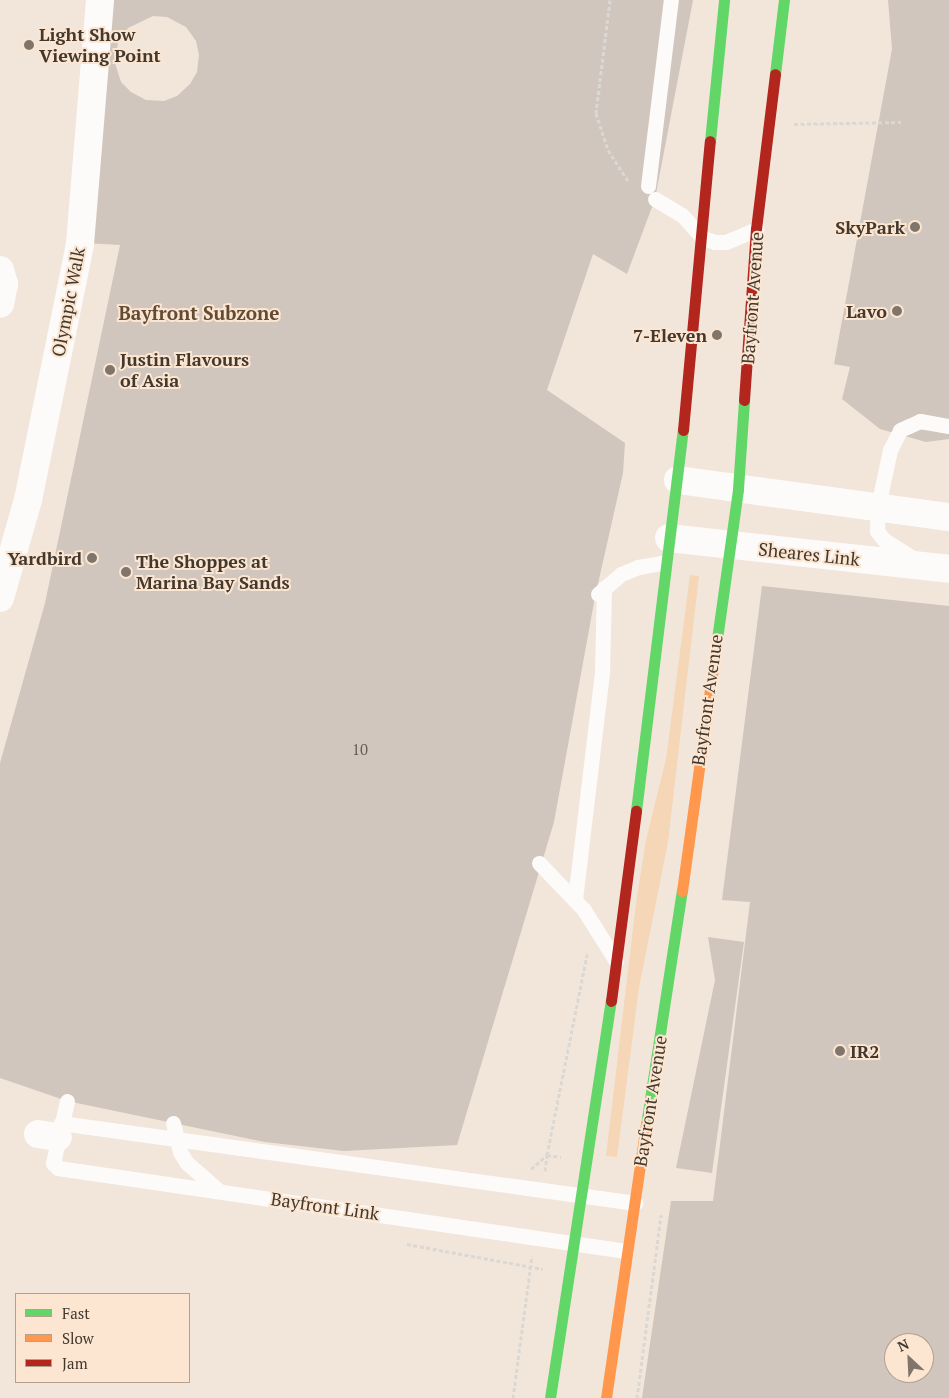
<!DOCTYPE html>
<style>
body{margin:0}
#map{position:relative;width:949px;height:1398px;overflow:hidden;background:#f2e6db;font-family:"PT Serif",serif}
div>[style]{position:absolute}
.green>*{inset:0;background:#f5d6b7}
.building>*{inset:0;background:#d0c6bd}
.path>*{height:3px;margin-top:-1.5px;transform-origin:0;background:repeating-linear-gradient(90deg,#dbd8d4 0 4px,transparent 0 6.5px)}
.lane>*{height:15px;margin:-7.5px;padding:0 7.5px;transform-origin:7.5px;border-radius:7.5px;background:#fdfbfa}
.street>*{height:28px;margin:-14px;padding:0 14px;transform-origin:14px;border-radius:14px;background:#fdfbfa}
.fast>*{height:11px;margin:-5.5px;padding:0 5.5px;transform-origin:5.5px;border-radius:5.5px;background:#63d668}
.slow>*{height:11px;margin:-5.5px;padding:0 5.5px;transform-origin:5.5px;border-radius:5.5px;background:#ff974d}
.jam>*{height:11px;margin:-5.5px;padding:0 5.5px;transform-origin:5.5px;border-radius:5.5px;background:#b3261e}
.dots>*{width:14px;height:14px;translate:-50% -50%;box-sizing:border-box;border:2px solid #fce6d1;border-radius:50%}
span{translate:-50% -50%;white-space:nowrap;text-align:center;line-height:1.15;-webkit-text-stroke:4px #fce6d1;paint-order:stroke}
.number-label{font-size:15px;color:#665c52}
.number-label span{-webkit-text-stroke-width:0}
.poi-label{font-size:18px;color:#42382e;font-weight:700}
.left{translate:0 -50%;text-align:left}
.right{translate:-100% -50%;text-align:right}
.street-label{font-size:18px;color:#42382e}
.neighbourhood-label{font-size:19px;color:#624b35;font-weight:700}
.legend{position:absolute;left:15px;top:1293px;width:175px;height:90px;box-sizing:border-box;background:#fce6d1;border:1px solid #b2a090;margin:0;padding:6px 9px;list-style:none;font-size:15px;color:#42382e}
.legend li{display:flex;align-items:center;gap:10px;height:25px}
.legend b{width:25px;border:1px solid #b2a090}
.north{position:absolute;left:884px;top:1333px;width:50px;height:50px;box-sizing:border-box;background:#fce6d1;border:1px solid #b2a090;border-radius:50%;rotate:335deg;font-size:14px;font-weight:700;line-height:20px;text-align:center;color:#42382e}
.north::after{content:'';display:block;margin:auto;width:18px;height:22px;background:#80756b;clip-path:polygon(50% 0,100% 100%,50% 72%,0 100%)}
</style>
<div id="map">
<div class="green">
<div style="clip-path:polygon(690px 575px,699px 576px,668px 842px,639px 988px,617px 1157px,606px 1156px,636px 903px,646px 840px,666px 759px)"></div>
</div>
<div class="building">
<div style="clip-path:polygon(evenodd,103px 0,693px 0,655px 199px,627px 274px,593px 254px,547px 390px,625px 443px,623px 473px,595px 597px,554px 822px,457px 1145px,344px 1151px,265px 1142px,67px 1101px,0 1078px,0 763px,45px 603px,120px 245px,85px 243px,103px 0,153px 16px,167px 17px,186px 27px,196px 41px,199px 55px,197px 72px,190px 84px,177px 96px,164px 101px,146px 100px,131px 92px,121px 82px,115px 63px,118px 42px,128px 28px,153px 16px)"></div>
<div style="clip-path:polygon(888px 0,949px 0,949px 439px,926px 442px,880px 429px,842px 399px,850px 367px,834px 364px,892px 49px)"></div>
<div style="clip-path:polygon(evenodd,762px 586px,949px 606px,949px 1398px,642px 1398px,671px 1201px,713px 1201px,750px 902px,722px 900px,762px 586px,894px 1343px,924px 1343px,924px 1373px,894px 1373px,894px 1343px)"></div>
<div style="clip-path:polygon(708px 937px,744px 942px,712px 1173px,676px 1168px,715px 980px)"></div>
</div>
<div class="path">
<div style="left:610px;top:0;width:114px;rotate:97.1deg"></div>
<div style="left:596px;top:113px;width:39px;rotate:72deg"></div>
<div style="left:608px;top:150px;width:37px;rotate:57deg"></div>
<div style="left:794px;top:124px;width:107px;rotate:-1.1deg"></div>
<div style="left:531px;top:1169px;width:21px;rotate:-41deg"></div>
<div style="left:547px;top:1155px;width:205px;rotate:-78.7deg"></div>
<div style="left:545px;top:1171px;width:16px;rotate:-83deg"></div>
<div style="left:547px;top:1155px;width:14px;rotate:8deg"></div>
<div style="left:407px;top:1244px;width:138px;rotate:10.4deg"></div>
<div style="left:513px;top:1398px;width:143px;rotate:-82.4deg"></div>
<div style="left:637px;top:1398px;width:185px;rotate:-82.5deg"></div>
</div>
<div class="lane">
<div style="left:648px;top:186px;width:187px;rotate:-83deg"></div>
<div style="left:655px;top:199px;width:31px;rotate:31deg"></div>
<div style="left:682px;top:215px;width:31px;rotate:48deg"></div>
<div style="left:703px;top:238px;width:13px;rotate:18deg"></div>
<div style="left:715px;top:242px;width:11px"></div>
<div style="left:726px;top:242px;width:33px;rotate:-23deg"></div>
<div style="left:916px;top:560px;width:36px;rotate:-148deg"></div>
<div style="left:885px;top:541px;width:13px;rotate:-129deg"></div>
<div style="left:877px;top:531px;width:25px;rotate:-88deg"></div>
<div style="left:878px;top:506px;width:57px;rotate:-77.9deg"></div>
<div style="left:890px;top:450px;width:22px;rotate:-63deg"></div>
<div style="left:900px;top:430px;width:10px;rotate:-24deg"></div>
<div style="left:909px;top:426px;width:12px;rotate:-24deg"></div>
<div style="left:920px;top:421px;width:29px;rotate:10deg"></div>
<div style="left:598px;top:594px;width:30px;rotate:-41deg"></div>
<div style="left:621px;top:574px;width:18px;rotate:-22deg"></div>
<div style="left:638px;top:567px;width:27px;rotate:-10deg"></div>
<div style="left:539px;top:863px;width:65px;rotate:46.2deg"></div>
<div style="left:584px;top:910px;width:60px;rotate:57.9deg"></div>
<div style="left:575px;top:899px;width:230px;rotate:-83.2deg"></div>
<div style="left:602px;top:671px;width:83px;rotate:-88.6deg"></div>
<div style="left:67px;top:1101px;width:64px;rotate:102.7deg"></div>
<div style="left:53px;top:1163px;width:7px;rotate:45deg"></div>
<div style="left:58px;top:1168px;width:574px;rotate:8.31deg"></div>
<div style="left:61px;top:1123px;width:580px;rotate:7.93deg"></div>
<div style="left:173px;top:1123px;width:30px;rotate:76deg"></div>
<div style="left:180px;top:1152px;width:13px;rotate:58deg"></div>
<div style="left:187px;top:1163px;width:41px;rotate:41.1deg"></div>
</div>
<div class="street">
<div style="left:0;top:270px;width:15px;rotate:74deg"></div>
<div style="left:4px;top:284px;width:20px;rotate:101deg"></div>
<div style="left:678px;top:480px;width:274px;rotate:7.8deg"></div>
<div style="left:669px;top:538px;width:282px;rotate:6.3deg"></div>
<div style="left:0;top:598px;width:102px;rotate:-74.1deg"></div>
<div style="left:28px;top:500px;width:261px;rotate:-78.5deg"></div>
<div style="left:80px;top:244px;width:245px;rotate:-85.3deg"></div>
<div style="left:38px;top:1134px;width:20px;rotate:9deg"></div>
</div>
<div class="fast">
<div style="left:775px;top:74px;width:75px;rotate:-83.1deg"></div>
<div style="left:710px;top:141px;width:142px;rotate:-84.3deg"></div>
<div style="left:717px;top:639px;width:151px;rotate:-82deg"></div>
<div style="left:738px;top:489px;width:89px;rotate:-86.1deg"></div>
<div style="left:636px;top:811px;width:384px;rotate:-83deg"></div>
<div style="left:646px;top:1125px;width:237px;rotate:-81.3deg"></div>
<div style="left:550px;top:1398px;width:402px;rotate:-81.3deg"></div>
</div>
<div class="slow">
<div style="left:682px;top:891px;width:254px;rotate:-82.1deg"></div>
<div style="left:606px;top:1398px;width:276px;rotate:-81.7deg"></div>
</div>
<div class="jam">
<div style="left:744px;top:400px;width:171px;rotate:-86deg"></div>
<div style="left:756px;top:229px;width:156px;rotate:-83deg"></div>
<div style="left:683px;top:430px;width:290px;rotate:-84.7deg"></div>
<div style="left:611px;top:1001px;width:192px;rotate:-82.5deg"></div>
</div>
<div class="dots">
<div style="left:29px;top:45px;background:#80756b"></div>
<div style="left:915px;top:227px;background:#80756b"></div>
<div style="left:897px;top:311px;background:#80756b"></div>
<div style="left:717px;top:335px;background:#80756b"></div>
<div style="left:110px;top:370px;background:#80756b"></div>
<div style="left:92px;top:558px;background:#80756b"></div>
<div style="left:126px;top:572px;background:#80756b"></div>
<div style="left:840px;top:1051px;background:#80756b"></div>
</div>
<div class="number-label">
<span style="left:360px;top:750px">10</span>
</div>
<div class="poi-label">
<span class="left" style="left:39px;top:45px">Light Show<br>Viewing Point</span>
<span class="right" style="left:905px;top:227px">SkyPark</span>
<span class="right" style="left:887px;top:311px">Lavo</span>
<span class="right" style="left:707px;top:335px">7-Eleven</span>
<span class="left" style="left:120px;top:370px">Justin Flavours<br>of Asia</span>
<span class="right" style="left:82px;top:558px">Yardbird</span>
<span class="left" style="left:136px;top:572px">The Shoppes at<br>Marina Bay Sands</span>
<span class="left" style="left:850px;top:1051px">IR2</span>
</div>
<div class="street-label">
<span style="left:752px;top:298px;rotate:-86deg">Bayfront Avenue</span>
<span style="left:68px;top:302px;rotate:-79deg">Olympic Walk</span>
<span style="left:809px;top:554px;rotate:6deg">Sheares Link</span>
<span style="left:707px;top:700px;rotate:-82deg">Bayfront Avenue</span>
<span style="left:650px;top:1101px;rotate:-81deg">Bayfront Avenue</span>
<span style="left:325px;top:1206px;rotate:8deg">Bayfront Link</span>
</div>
<div class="neighbourhood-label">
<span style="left:199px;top:313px">Bayfront Subzone</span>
</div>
<ul class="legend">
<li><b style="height:6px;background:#63d668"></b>Fast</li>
<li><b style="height:6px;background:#ff974d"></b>Slow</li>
<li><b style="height:6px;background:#b3261e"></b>Jam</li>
</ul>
<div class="north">N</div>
</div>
